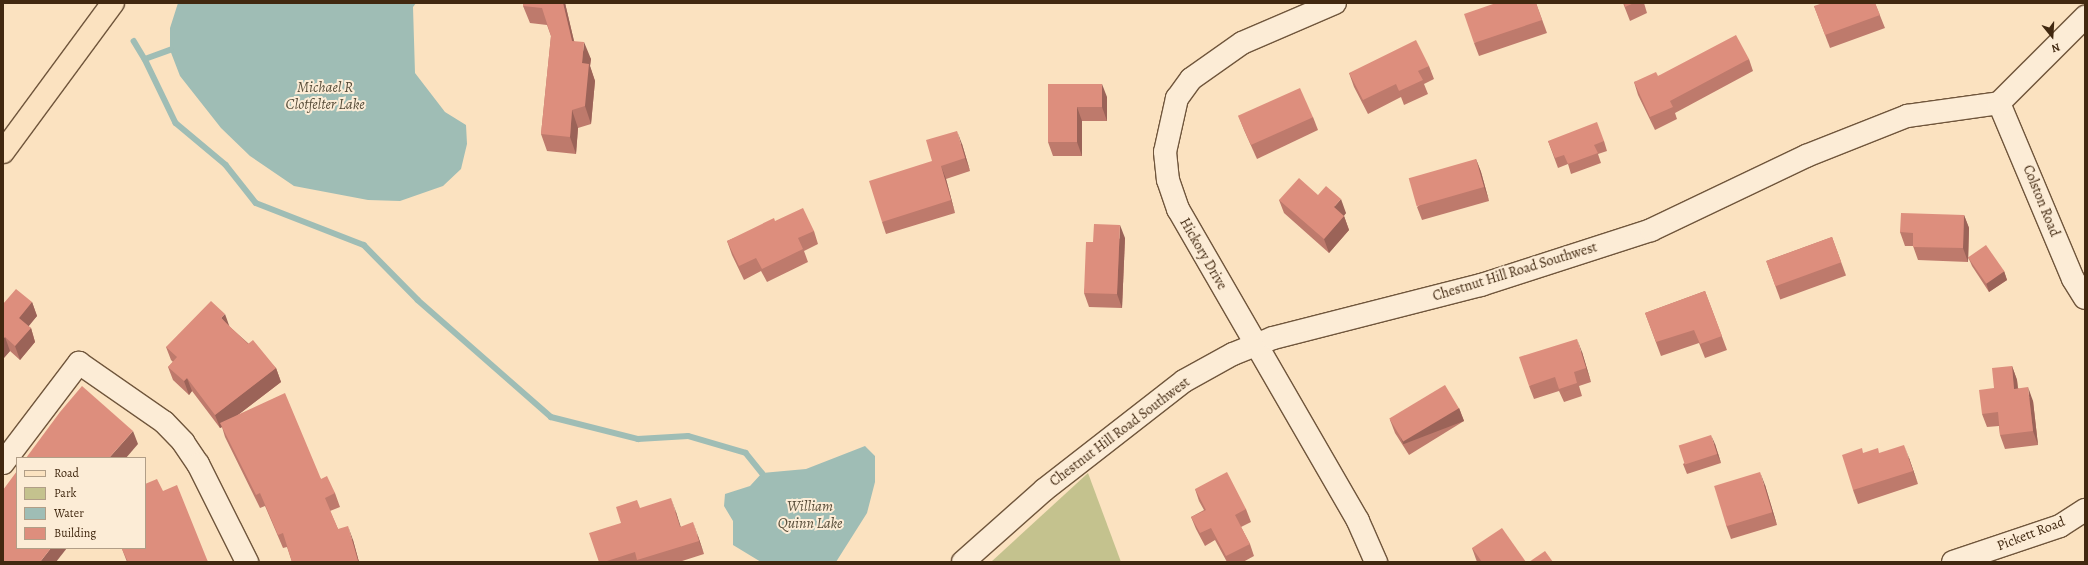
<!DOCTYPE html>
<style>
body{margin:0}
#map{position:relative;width:2088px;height:565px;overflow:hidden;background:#fbe2c0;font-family:Alegreya,serif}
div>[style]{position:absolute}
.green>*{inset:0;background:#c4c28e}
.water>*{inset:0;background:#9fbdb5}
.stream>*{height:5.5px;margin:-2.75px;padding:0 2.75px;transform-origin:2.75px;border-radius:2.75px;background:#9fbdb5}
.roads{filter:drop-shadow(1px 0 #70563c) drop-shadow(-1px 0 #70563c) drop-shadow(0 1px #70563c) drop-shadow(0 -1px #70563c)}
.minor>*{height:22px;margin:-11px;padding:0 11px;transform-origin:11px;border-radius:11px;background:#fcecd6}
.major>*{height:22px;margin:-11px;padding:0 11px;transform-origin:11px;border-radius:11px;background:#fbe2c0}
.wall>*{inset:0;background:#be7a6c;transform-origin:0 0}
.shaded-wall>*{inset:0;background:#9b6358;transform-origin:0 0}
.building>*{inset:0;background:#dd8e7d;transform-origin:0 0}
span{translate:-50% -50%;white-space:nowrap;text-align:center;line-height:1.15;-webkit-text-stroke:4px #fcecd6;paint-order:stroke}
.street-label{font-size:14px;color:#412810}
.water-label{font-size:15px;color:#584d39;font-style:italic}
.frame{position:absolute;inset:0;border:4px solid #412810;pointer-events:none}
.legend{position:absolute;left:16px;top:457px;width:130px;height:92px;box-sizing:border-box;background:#fcecd6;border:1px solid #b19e87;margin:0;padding:5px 7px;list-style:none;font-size:12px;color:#412810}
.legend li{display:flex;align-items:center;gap:8px;height:20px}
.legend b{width:20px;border:1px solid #b19e87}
.north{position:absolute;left:2032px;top:16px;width:40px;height:40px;-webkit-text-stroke:3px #fcecd6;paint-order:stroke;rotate:162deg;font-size:11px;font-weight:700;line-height:16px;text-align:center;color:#412810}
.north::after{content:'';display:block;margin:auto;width:14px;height:18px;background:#412810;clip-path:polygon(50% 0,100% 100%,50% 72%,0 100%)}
</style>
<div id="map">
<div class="green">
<div style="clip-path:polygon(1088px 473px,1121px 562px,991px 562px)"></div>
</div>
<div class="water">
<div style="clip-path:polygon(178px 3px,416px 3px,413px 7px,415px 73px,445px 112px,466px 125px,467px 144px,461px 169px,443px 186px,400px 201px,368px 200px,294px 186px,250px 156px,221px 128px,180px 76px,170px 50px,170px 28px)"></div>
<div style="clip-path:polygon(865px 446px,875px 456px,875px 482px,867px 513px,836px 562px,761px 562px,733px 545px,733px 521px,724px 506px,725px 494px,750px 486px,762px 473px,806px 469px)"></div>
</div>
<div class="stream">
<div style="left:134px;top:41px;width:21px;rotate:59deg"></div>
<div style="left:145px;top:59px;width:27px;rotate:-20deg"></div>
<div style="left:145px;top:59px;width:71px;rotate:64.2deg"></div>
<div style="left:176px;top:123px;width:65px;rotate:40deg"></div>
<div style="left:226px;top:165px;width:48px;rotate:51.7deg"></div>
<div style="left:256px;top:203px;width:116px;rotate:21.3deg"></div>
<div style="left:364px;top:245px;width:77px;rotate:45.5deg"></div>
<div style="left:418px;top:300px;width:177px;rotate:41.3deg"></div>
<div style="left:551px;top:417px;width:90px;rotate:14.2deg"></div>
<div style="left:638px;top:439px;width:50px;rotate:-3.4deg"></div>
<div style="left:688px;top:436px;width:60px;rotate:16.3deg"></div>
<div style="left:746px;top:453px;width:26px;rotate:51deg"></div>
</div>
<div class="roads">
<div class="minor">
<div style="left:1335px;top:3px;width:101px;rotate:156.7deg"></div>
<div style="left:1242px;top:43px;width:62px;rotate:144.8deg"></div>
<div style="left:1191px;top:79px;width:24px;rotate:126deg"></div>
<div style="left:1177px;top:98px;width:55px;rotate:102.5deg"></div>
<div style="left:1165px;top:152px;width:28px;rotate:84deg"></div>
<div style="left:1168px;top:180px;width:31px;rotate:71deg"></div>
<div style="left:1178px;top:209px;width:360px;rotate:60deg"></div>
<div style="left:1358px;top:521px;width:45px;rotate:66.3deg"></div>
<div style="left:1999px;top:103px;width:191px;rotate:67.2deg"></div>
<div style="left:2073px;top:279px;width:22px;rotate:58deg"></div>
<div style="left:3px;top:463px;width:126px;rotate:-52.8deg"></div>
<div style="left:79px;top:363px;width:103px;rotate:34.8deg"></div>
<div style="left:164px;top:422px;width:28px;rotate:46deg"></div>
<div style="left:183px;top:442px;width:27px;rotate:56deg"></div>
<div style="left:198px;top:464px;width:110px;rotate:63.4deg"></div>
<div style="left:963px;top:562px;width:108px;rotate:-41.6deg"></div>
<div style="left:1044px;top:490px;width:177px;rotate:-37.9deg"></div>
<div style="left:1184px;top:381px;width:56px;rotate:-28.9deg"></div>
<div style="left:1233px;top:354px;width:43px;rotate:-21.8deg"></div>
<div style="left:1273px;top:338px;width:215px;rotate:-14.3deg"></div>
<div style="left:1481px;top:285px;width:179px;rotate:-17.9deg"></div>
<div style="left:1651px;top:230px;width:172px;rotate:-25.5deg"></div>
<div style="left:1806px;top:156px;width:109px;rotate:-21.6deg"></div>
<div style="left:1907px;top:116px;width:93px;rotate:-8deg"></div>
<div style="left:1999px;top:103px;width:122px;rotate:-45deg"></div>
<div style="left:1953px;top:562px;width:113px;rotate:-18.6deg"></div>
<div style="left:2060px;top:526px;width:30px;rotate:-33deg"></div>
</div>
<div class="major">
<div style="left:3px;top:152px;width:185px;rotate:-53.6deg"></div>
</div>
</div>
<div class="wall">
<div style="clip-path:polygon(523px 3px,565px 3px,574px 41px,591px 59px,590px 66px,595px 81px,591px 124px,578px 128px,576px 154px,547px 151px,541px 134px,551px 36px,547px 25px,530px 23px,523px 6px)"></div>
<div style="clip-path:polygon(1536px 3px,1547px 33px,1479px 56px,1474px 43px)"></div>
<div style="clip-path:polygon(1623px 3px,1645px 3px,1644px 3px,1647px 13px,1630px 21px)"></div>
<div style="clip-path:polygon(1875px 3px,1885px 28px,1830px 48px,1814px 6px)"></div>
<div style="clip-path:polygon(1749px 59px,1753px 71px,1675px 113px,1677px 119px,1655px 130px,1638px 95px,1634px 82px,1658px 76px)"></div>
<div style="clip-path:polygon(1429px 66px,1434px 79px,1424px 84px,1428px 94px,1404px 105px,1401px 97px,1368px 114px,1354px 87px,1349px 73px)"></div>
<div style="clip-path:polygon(1048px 84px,1107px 97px,1107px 121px,1082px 121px,1082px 156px,1053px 156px,1048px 142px)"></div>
<div style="clip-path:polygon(1239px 117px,1313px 117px,1318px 130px,1257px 159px,1244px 130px)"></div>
<div style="clip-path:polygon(1548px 141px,1604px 141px,1607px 151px,1598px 154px,1601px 163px,1571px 174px,1568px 164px,1558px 168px)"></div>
<div style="clip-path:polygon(962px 144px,970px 171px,946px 179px,955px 213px,886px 234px,882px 222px)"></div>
<div style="clip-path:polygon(1476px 159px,1481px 172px,1489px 201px,1422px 220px,1417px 207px)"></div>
<div style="clip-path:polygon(1318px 195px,1346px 213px,1344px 216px,1349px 230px,1329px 253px,1284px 213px,1279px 200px)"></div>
<div style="clip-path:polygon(1964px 215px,1969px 228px,1968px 262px,1918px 260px,1913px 246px,1905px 246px,1900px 232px)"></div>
<div style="clip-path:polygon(775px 221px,814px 231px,818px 244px,804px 251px,808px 262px,767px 282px,761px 271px,744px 280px,732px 255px,727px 241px)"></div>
<div style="left:1832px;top:237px;width:41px;height:70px;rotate:70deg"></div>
<div style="clip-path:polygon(1125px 238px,1122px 308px,1089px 307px,1084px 293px,1093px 242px)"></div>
<div style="clip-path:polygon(1968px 257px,2004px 271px,2007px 280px,1989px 292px,1972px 266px)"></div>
<div style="clip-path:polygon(1705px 291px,1727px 350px,1705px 358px,1699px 343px,1661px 356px,1645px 313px)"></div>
<div style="clip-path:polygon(32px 302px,37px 316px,28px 326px,31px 328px,35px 342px,20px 360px,10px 351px,3px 359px,3px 304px)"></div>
<div style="clip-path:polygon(230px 327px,276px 368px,281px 382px,238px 415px,321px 479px,335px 493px,340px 507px,330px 511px,338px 529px,353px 540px,359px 562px,292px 562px,287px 547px,283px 548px,265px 506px,260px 508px,225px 437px,222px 427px,220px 428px,192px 391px,189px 395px,173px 380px,168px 367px,173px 362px,171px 360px,166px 347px)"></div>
<div style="clip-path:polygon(1582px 352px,1591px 382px,1579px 386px,1582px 396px,1564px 402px,1559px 391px,1534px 399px,1529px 386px)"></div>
<div style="clip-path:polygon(2012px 366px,2017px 380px,2018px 388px,2033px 401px,2038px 445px,2005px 449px,2000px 435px,1999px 426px,1987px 427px,1982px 414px,1994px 388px)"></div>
<div style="clip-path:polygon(1459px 408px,1464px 421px,1409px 455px,1395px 433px,1390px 420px)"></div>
<div style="clip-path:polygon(1715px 444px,1721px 463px,1687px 474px,1683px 464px)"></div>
<div style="clip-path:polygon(1863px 453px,1879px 453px,1909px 458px,1918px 484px,1858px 504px,1853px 490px)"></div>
<div style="clip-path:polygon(1765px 485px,1777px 525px,1731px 539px,1726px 525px)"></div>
<div style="clip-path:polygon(1195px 489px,1246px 509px,1251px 522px,1241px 527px,1250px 544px,1254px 556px,1243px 562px,1227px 562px,1215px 540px,1205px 546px,1196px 529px,1191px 517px,1204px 510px,1199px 501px)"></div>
<div style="clip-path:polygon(163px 491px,208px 562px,127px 562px,122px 549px,145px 548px)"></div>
<div style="clip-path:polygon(640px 508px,676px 512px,680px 527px,698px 536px,704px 554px,679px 562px,599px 562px,621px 523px)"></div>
<div style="clip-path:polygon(1472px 548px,1526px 562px,1477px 562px)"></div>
</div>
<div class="shaded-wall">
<div style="clip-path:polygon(563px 3px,565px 3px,578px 58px,572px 41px)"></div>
<div style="clip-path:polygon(584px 42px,591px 59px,590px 66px,595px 81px,591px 124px,585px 106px,582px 63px)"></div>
<div style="clip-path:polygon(1102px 84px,1107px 97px,1107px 121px,1102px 107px)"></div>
<div style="clip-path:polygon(1077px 107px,1082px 121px,1082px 156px,1077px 142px)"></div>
<div style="clip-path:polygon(572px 110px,578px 128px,576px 154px,570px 137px)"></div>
<div style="clip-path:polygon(957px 131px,962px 144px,970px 171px,965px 158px)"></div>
<div style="clip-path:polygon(1476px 159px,1481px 172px,1489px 201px,1484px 187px)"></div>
<div style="clip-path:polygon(941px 166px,946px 179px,955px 213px,951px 200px)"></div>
<div style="clip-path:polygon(1341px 199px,1346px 213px,1339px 221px,1334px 207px)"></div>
<div style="clip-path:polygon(1964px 215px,1969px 228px,1968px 262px,1963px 248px)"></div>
<div style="clip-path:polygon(1344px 216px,1349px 230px,1329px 253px,1324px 239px)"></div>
<div style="clip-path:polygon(1120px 225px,1125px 238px,1122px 308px,1117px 294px)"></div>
<div style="clip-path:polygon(2004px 271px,2007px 280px,1989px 292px,1986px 283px)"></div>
<div style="clip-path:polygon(32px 302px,37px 316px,24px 332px,19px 318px)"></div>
<div style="clip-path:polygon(225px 314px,230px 328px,221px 318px)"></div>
<div style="clip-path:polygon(31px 328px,35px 342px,20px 360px,15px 346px)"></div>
<div style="clip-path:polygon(5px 337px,10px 351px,3px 359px,3px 339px)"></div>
<div style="clip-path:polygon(1577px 339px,1582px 352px,1591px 382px,1586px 368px)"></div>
<div style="clip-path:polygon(2012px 366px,2017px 380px,2019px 402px,2014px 389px)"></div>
<div style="clip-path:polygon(276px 368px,281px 382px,222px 427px,220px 423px,222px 427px,220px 428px,215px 415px)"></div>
<div style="clip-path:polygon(187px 378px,192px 391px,189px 395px,184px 381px)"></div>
<div style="clip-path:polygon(2028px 387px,2033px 401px,2038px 445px,2033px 431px)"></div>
<div style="left:1459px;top:408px;width:14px;height:65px;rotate:69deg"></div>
<div style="clip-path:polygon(133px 431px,138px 444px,126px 458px,109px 458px)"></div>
<div style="clip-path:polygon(1711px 435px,1715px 444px,1721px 463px,1717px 454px)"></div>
<div style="clip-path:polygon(1904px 445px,1909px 458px,1918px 484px,1913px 471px)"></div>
<div style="clip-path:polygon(1760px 472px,1765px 485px,1777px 525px,1772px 512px)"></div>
<div style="clip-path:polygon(671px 498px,676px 512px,685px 540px,680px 527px)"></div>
<div style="clip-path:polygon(693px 522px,698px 536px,704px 554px,699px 541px)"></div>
<div style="clip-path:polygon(348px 526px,353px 540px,359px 562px,358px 562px,358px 561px)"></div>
<div style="clip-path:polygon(51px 548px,67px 548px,56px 562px,40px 562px)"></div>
</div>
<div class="building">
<div style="clip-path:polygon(523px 3px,563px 3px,572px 41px,584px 42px,582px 63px,589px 64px,585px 106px,572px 110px,570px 137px,541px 134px,551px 36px,542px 8px,523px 6px)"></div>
<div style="clip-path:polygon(1496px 3px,1536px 3px,1542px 20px,1474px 43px,1464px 14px)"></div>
<div style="clip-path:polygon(1624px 3px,1634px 3px,1625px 7px)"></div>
<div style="clip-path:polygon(1823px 3px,1875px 3px,1880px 15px,1825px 35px,1814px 6px)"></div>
<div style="clip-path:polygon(1736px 35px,1749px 59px,1670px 101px,1673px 107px,1650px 117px,1634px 82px,1656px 72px,1658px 76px)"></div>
<div style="clip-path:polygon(1416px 40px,1429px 66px,1418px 71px,1423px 80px,1399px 91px,1396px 84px,1363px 100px,1349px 73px)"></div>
<div style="clip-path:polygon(1048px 84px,1102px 84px,1102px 107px,1077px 107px,1077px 142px,1048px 142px)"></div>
<div style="left:1300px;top:88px;width:32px;height:68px;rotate:66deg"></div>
<div style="clip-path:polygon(1597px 122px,1604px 141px,1594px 145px,1598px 153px,1568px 164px,1564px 155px,1555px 158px,1548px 141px)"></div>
<div style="clip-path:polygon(957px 131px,965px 158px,941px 166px,951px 200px,882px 222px,869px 181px,932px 161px,926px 140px)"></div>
<div style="left:1476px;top:159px;width:29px;height:70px;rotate:74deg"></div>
<div style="clip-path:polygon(1299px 178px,1318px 195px,1326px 186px,1341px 199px,1334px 207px,1344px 216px,1324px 239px,1279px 200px)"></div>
<div style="clip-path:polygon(803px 208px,814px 231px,798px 238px,803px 249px,762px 269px,756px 258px,739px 266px,727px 241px,774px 218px,775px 221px)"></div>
<div style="clip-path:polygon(1901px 213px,1964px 215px,1963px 248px,1913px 247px,1913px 233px,1900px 232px)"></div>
<div style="clip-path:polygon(1094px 224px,1120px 225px,1117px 294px,1084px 293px,1086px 242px,1093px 242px)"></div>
<div style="left:1832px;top:237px;width:27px;height:70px;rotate:70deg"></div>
<div style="left:1986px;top:245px;width:32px;height:22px;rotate:55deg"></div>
<div style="clip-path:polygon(16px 289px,32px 302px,19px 318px,31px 328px,15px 346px,5px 337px,3px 339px,3px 304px)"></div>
<div style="clip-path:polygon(1705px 291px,1722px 336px,1700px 344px,1694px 330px,1656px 342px,1645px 313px)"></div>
<div style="clip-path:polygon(211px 301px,225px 314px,221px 318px,248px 344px,253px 340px,276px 368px,215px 415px,187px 378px,184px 381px,168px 367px,177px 357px,166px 347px)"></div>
<div style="clip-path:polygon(1577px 339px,1586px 368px,1574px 372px,1577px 383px,1559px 389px,1555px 377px,1529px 386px,1519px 357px)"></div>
<div style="clip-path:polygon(2012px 366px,2014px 389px,2028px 387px,2033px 431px,2000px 435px,1998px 412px,1982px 414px,1979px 390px,1994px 388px,1992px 368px)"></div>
<div style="left:1445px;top:385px;width:27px;height:65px;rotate:59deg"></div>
<div style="clip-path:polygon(82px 386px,133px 431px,109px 458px,26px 458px,60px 412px)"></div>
<div style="clip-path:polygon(285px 393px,321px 479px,327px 476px,335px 493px,325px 498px,338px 529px,348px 526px,358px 561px,355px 562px,292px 562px,283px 533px,278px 535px,260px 493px,256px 495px,220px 423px)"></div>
<div style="left:1711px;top:435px;width:20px;height:34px;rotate:72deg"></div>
<div style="clip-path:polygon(1904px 445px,1913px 471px,1853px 490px,1842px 455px,1862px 448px,1863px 453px,1878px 448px,1879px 453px)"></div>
<div style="clip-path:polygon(17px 471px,17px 548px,51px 548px,40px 562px,3px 562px,3px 490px)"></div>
<div style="clip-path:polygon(1227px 472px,1246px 509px,1235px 515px,1250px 544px,1226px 556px,1211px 528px,1200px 533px,1191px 517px,1206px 510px,1195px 489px)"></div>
<div style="left:1760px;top:472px;width:42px;height:48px;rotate:73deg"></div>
<div style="clip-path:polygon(157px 479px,163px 491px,177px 485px,208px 562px,128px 562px,122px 549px,125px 548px,145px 548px,145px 484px)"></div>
<div style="clip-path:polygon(671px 498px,680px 527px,693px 522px,699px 541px,637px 560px,635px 552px,604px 562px,599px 562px,589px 533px,621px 523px,616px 507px,637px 500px,640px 508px)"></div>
<div style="clip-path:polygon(1502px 528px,1526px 562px,1482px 562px,1472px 548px)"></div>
<div style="clip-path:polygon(1545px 551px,1553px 562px,1529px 562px)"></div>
</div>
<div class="street-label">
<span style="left:2041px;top:201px;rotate:68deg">Colston Road</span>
<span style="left:1203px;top:254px;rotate:60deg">Hickory Drive</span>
<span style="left:1515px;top:272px;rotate:-17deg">Chestnut Hill Road Southwest</span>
<span style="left:1120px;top:432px;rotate:-37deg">Chestnut Hill Road Southwest</span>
<span style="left:2031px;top:534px;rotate:-21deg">Pickett Road</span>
</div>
<div class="water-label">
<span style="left:325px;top:96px">Michael R<br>Clotfelter Lake</span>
<span style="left:810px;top:515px">William<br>Quinn Lake</span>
</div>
<div class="frame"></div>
<ul class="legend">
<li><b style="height:5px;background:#fbe2c0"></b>Road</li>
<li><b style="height:11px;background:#c4c28e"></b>Park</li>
<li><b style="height:11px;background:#9fbdb5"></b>Water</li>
<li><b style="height:11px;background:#dd8e7d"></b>Building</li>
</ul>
<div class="north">N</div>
</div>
